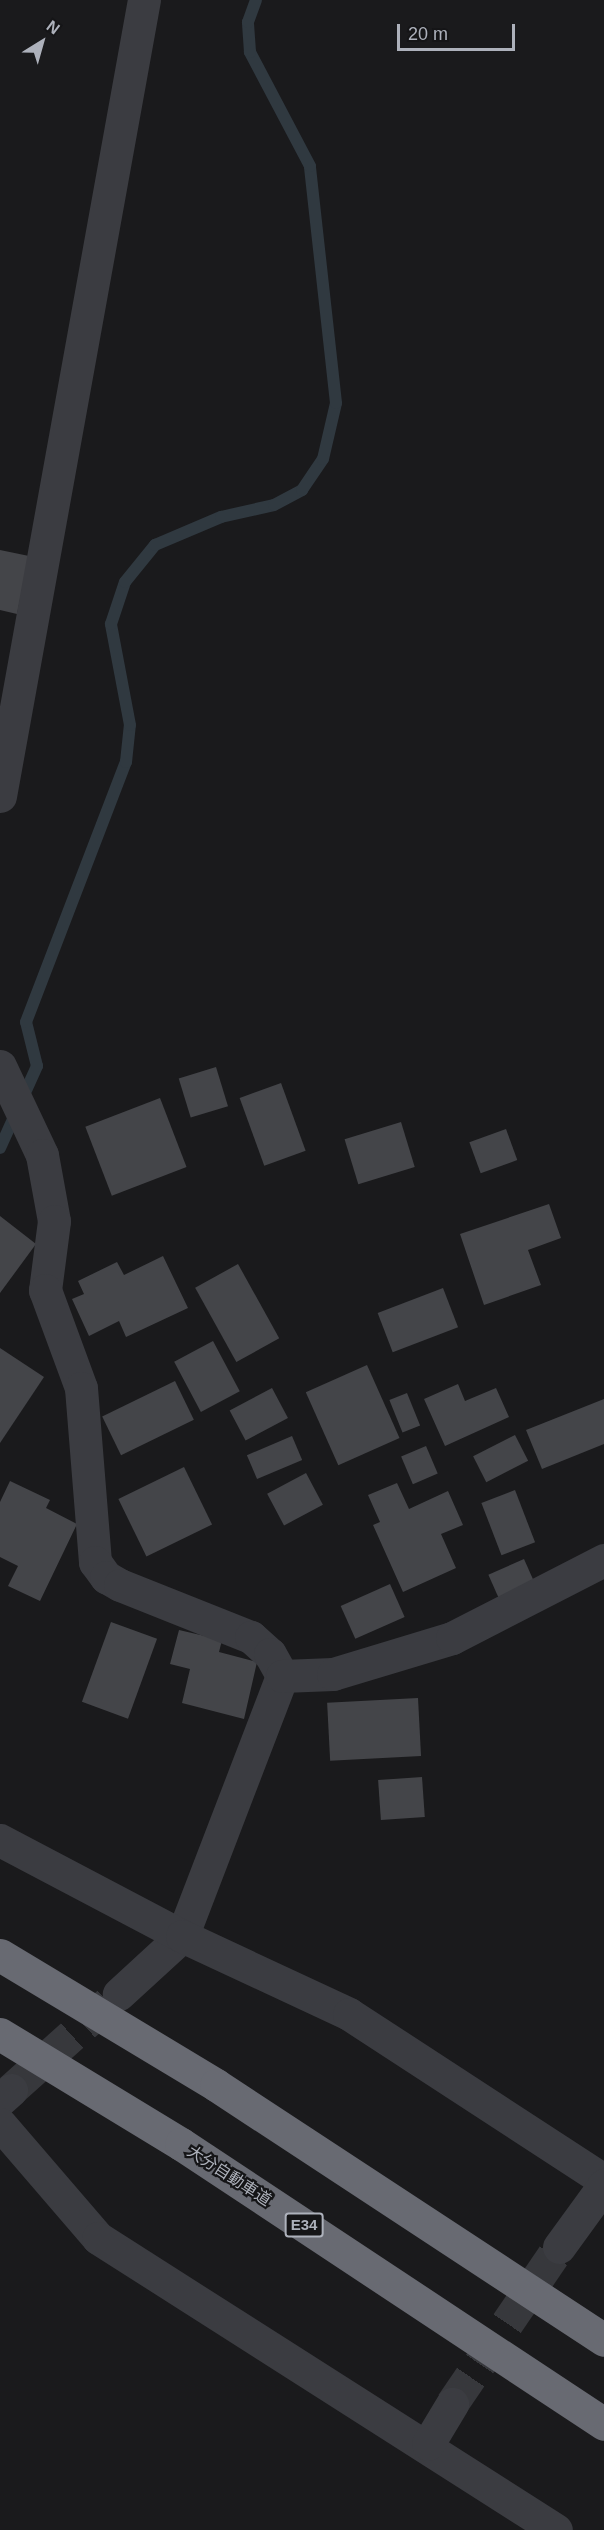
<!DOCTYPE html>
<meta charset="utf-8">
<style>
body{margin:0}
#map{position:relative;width:604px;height:2530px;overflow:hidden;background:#1a1a1c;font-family:Helvetica,"Noto Sans JP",sans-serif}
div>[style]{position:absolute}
.stream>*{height:12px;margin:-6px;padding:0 6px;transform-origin:6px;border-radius:6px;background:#303940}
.building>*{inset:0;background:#444549;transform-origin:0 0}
.minor-tunnel>*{height:33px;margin-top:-16.5px;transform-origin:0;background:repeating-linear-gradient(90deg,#37383c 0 33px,transparent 0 49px)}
.minor>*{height:33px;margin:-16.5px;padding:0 16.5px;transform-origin:16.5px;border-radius:16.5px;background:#3b3c41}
.highway>*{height:33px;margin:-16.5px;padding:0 16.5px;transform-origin:16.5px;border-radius:16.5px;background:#686a72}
span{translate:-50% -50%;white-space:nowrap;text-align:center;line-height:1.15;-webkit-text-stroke:4.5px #151517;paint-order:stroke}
.shield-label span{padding:2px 4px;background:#151517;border:2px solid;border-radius:4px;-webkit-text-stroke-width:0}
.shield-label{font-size:15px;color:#adb1bb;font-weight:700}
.street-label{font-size:16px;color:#adb1bb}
.north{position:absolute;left:12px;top:12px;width:60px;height:60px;-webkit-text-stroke:4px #151517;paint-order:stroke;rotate:37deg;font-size:16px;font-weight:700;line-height:24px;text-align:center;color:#adb1bb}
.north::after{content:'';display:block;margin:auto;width:21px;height:27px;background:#adb1bb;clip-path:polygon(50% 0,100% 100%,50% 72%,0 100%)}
.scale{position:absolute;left:397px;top:24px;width:118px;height:27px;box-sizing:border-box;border:3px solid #adb1bb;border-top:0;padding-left:8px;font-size:18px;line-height:21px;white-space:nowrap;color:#adb1bb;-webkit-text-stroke:4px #151517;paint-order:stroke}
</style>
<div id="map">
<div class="stream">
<div style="left:0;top:1148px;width:90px;rotate:-65.7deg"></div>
<div style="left:37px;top:1066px;width:45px;rotate:-104deg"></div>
<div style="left:26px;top:1022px;width:279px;rotate:-69deg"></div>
<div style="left:126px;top:762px;width:37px;rotate:-84deg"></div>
<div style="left:130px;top:725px;width:103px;rotate:-100.7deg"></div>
<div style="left:111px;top:624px;width:44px;rotate:-71.6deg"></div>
<div style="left:125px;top:582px;width:48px;rotate:-51deg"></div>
<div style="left:155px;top:545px;width:72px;rotate:-23deg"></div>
<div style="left:221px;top:517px;width:54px;rotate:-12.8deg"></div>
<div style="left:274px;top:505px;width:32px;rotate:-28deg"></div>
<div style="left:302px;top:490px;width:37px;rotate:-56deg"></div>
<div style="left:323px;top:459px;width:57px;rotate:-76.9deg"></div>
<div style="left:336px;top:403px;width:238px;rotate:-96.3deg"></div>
<div style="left:310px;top:166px;width:129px;rotate:-117.8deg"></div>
<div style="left:250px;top:52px;width:30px;rotate:-94deg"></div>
<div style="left:248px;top:22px;width:23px;rotate:-70deg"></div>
</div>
<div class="building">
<div style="clip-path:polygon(0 550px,29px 556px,17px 614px,0 610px)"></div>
<div style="left:216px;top:1067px;width:41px;height:39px;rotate:73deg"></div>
<div style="left:281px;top:1083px;width:72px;height:44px;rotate:70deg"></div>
<div style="left:160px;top:1098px;width:74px;height:80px;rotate:69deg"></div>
<div style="left:401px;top:1122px;width:47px;height:59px;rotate:73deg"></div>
<div style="left:506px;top:1129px;width:33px;height:39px;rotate:70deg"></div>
<div style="clip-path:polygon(549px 1204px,561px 1238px,528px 1250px,541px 1285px,484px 1305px,460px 1234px)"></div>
<div style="clip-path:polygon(0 1216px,36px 1244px,0 1293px)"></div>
<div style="clip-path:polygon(163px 1256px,188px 1308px,126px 1337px,119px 1321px,89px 1336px,72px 1299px,84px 1294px,78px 1281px,117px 1262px,124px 1275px)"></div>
<div style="left:238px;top:1264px;width:85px;height:49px;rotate:61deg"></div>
<div style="left:443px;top:1288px;width:42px;height:70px;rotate:69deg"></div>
<div style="left:213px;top:1341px;width:57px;height:44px;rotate:62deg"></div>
<div style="clip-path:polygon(0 1348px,44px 1377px,0 1443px)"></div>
<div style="left:367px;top:1365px;width:80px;height:67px;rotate:66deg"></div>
<div style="left:175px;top:1381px;width:43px;height:81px;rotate:64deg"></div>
<div style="clip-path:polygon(458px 1384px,465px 1401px,496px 1388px,509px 1417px,445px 1446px,424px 1399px)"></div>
<div style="left:272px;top:1388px;width:34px;height:48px;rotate:62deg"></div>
<div style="left:407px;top:1393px;width:35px;height:19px;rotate:68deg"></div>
<div style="clip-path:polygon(604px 1399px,604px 1444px,542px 1469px,526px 1430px)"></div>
<div style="left:515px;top:1435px;width:29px;height:47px;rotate:63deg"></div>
<div style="left:292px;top:1436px;width:26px;height:49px;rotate:67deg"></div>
<div style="left:426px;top:1446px;width:30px;height:27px;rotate:67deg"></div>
<div style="left:184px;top:1467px;width:64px;height:73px;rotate:64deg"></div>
<div style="left:306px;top:1473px;width:36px;height:44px;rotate:62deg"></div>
<div style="clip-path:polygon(10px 1481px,50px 1500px,46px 1508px,77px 1524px,40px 1601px,8px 1586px,18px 1566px,0 1557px,0 1502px)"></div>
<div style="clip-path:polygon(397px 1483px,409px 1509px,448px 1491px,463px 1525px,441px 1534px,456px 1568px,403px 1592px,373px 1525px,380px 1522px,368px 1495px)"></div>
<div style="left:515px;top:1490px;width:56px;height:36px;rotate:69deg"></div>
<div style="left:524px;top:1559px;width:30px;height:39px;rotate:66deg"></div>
<div style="left:390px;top:1584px;width:36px;height:54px;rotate:66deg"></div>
<div style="left:111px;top:1622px;width:49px;height:85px;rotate:20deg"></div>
<div style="clip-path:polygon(179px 1630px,222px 1640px,219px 1652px,257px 1662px,244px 1719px,182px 1703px,190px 1669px,170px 1664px)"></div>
<div style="left:418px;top:1698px;width:58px;height:91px;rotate:87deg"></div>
<div style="left:422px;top:1777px;width:40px;height:44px;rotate:86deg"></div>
</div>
<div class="minor-tunnel">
<div style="left:11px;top:2090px;width:142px;rotate:-41.9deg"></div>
<div style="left:452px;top:2404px;width:190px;rotate:-55.7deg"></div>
</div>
<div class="minor">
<div style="left:0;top:796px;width:809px;rotate:-79.75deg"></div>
<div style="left:0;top:1066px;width:98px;rotate:64.7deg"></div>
<div style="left:42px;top:1155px;width:67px;rotate:79.7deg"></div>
<div style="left:54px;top:1221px;width:70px;rotate:97.4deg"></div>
<div style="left:45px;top:1290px;width:104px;rotate:69.8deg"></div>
<div style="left:81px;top:1388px;width:175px;rotate:85.4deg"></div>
<div style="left:95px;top:1562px;width:19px;rotate:54deg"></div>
<div style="left:106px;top:1577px;width:16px;rotate:30deg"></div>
<div style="left:120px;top:1585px;width:141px;rotate:21.7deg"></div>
<div style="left:251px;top:1637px;width:25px;rotate:42deg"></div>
<div style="left:270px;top:1654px;width:25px;rotate:61deg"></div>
<div style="left:282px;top:1676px;width:279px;rotate:111deg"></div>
<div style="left:182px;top:1936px;width:86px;rotate:137.4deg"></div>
<div style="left:282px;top:1676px;width:51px;rotate:-2.2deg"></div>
<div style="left:333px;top:1674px;width:124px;rotate:-16.8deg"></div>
<div style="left:452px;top:1638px;width:171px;rotate:-27.2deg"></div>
<div style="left:0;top:1840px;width:206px;rotate:27.8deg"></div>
<div style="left:182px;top:1936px;width:184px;rotate:25deg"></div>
<div style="left:349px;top:2014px;width:304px;rotate:33.1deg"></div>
<div style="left:0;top:2100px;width:15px;rotate:-42deg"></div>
<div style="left:0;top:2124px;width:150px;rotate:49.3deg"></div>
<div style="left:98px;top:2238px;width:543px;rotate:32.52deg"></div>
<div style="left:559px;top:2247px;width:77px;rotate:-54deg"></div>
<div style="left:428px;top:2444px;width:47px;rotate:-59deg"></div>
</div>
<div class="highway">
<div style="left:0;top:1955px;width:252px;rotate:31deg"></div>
<div style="left:216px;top:2085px;width:464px;rotate:33.3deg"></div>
<div style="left:0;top:2034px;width:212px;rotate:31.3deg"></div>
<div style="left:181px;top:2144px;width:507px;rotate:33.5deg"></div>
</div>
<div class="shield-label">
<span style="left:304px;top:2225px">E34</span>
</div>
<div class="street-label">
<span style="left:229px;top:2176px;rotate:33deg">大分自動車道</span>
</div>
<div class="north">N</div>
<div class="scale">20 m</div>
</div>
